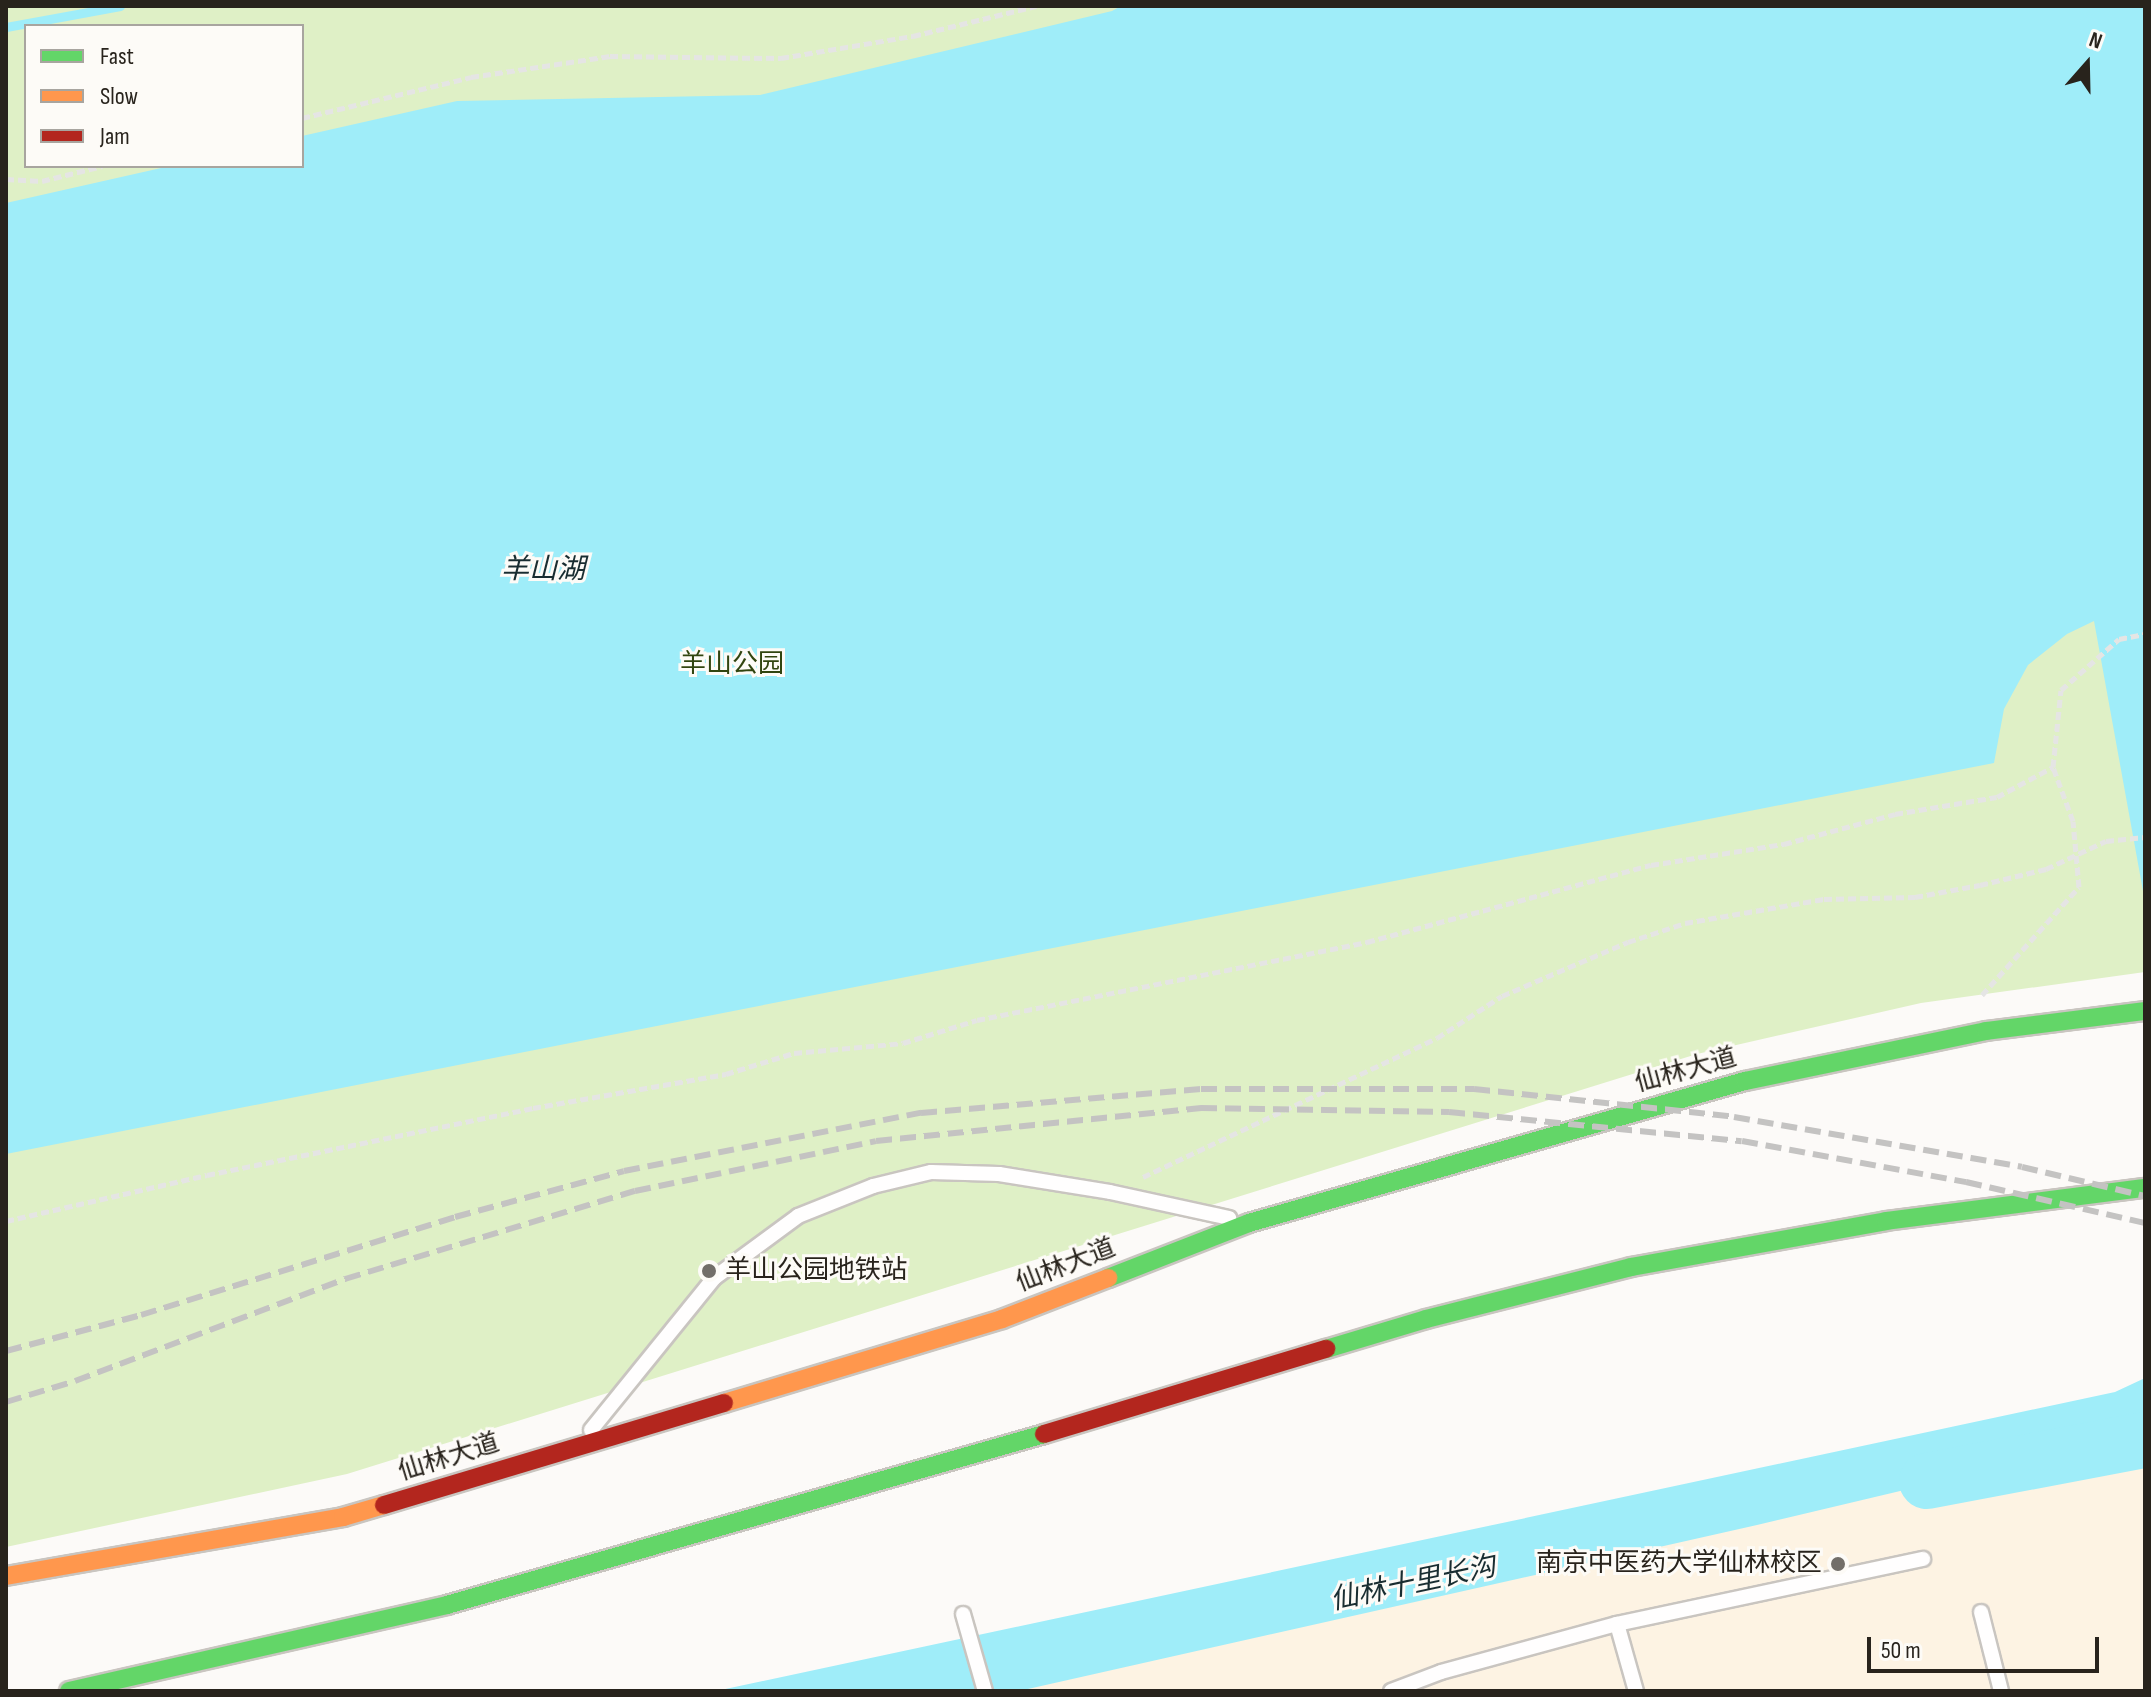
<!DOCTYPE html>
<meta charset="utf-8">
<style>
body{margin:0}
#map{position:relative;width:2151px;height:1697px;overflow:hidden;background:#fcfaf8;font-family:"Sofia Sans Condensed","Noto Sans SC",sans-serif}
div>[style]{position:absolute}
.built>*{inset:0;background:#fdf3e3}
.green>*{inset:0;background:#dff0c6}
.water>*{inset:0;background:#9fedf9}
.stream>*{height:9px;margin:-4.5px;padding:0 4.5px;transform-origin:4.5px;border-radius:4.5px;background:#9fedf9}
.river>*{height:56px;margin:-28px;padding:0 28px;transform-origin:28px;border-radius:28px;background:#9fedf9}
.path>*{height:5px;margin-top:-2.5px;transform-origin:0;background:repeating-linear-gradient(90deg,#e5e5e4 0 8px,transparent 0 12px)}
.roads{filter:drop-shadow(2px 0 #c9c5c0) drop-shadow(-2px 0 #c9c5c0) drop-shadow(0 2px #c9c5c0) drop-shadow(0 -2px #c9c5c0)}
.lane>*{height:14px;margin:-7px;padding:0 7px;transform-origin:7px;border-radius:7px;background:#fffefe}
.fast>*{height:18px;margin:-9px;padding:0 9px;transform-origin:9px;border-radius:9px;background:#63d668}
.slow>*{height:18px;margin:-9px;padding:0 9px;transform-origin:9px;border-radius:9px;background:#ff974d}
.jam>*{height:18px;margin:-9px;padding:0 9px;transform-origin:9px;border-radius:9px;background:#b3261e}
.rail>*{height:6px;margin-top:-3px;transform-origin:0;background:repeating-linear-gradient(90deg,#c4c3c2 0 16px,transparent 0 24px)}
.dots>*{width:22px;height:22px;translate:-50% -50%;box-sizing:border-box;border:4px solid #fdfbf7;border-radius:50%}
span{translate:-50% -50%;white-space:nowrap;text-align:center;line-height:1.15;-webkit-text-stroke:6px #fdfbf7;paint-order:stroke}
.park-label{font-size:26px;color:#314510}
.street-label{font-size:26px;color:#28231c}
.poi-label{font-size:26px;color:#28231c}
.left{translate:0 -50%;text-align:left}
.right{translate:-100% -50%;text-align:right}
.water-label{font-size:28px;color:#192d31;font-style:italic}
.frame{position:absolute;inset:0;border:8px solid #28231c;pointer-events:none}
.legend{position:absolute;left:24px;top:24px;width:280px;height:144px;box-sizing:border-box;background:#fdfbf7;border:2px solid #a8a59f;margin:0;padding:10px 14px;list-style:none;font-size:24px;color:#28231c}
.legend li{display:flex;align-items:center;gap:16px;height:40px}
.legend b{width:40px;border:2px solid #a8a59f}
.north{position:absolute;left:2047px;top:24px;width:80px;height:80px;-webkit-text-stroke:6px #fdfbf7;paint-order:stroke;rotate:20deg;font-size:22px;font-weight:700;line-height:32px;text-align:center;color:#28231c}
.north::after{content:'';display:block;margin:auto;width:28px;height:36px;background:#28231c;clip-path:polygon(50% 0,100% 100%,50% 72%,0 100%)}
.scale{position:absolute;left:1867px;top:1637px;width:232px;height:36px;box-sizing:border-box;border:4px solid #28231c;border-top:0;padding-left:10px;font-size:24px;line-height:28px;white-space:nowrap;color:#28231c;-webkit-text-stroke:6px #fdfbf7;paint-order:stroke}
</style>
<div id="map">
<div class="built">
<div style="clip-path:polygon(2145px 1438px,2145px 1691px,917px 1691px)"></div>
</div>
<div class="green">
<div style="clip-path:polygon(evenodd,6px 6px,2145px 6px,2145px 972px,1921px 1003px,1697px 1054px,347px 1474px,6px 1547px,6px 6px,26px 26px,302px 26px,302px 166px,26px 166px,26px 26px)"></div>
</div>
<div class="water">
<div style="clip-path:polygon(1121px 6px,2145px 6px,2145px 902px,2094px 621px,2067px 634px,2028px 665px,2004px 709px,1994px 763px,6px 1154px,6px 203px,170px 166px,302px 166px,302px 136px,457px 101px,760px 95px,1112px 11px)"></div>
<div style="clip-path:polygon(2145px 1378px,2145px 1433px,1757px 1525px,1019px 1691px,716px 1691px,2115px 1392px)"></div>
</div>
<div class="stream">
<div style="left:6px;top:27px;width:116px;rotate:-10.4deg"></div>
</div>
<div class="river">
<div style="left:1927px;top:1481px;width:222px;rotate:-10.7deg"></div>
</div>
<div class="path">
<div style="left:302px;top:118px;width:174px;rotate:-13.6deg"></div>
<div style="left:471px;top:77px;width:141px;rotate:-8.6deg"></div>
<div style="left:610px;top:56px;width:171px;rotate:0.7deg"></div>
<div style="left:781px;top:58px;width:134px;rotate:-9.5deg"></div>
<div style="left:913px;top:36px;width:127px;rotate:-13.7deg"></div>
<div style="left:6px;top:179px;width:36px;rotate:3deg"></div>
<div style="left:42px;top:181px;width:62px;rotate:-14deg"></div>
<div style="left:1982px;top:995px;width:145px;rotate:-48.1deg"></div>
<div style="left:2079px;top:887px;width:66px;rotate:-95.2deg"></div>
<div style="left:2073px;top:821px;width:58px;rotate:-110.3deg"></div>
<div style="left:2053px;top:767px;width:77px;rotate:-84.1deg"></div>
<div style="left:2061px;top:690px;width:77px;rotate:-41.3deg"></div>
<div style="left:2119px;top:639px;width:26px;rotate:-11deg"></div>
<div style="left:1143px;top:1177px;width:325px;rotate:-25.3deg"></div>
<div style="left:1437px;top:1038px;width:77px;rotate:-32.9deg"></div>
<div style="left:1502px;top:996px;width:137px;rotate:-23.2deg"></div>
<div style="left:1628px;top:942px;width:60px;rotate:-18.4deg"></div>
<div style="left:1685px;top:923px;width:141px;rotate:-9.8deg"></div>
<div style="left:1824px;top:899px;width:91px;rotate:-1.3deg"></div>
<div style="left:1915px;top:897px;width:66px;rotate:-10.5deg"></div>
<div style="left:1980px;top:885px;width:68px;rotate:-13.6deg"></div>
<div style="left:2046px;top:869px;width:66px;rotate:-25deg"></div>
<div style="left:2106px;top:841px;width:39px;rotate:-6deg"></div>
<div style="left:6px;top:1221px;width:206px;rotate:-12.9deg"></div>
<div style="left:207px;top:1175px;width:333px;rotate:-11.6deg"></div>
<div style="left:533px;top:1108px;width:196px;rotate:-10deg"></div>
<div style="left:726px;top:1074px;width:71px;rotate:-17.2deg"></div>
<div style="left:794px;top:1053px;width:109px;rotate:-5.2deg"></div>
<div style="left:903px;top:1043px;width:77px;rotate:-17.3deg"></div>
<div style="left:977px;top:1020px;width:398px;rotate:-11.3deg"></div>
<div style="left:1367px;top:942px;width:294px;rotate:-15.2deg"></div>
<div style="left:1651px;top:865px;width:135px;rotate:-9deg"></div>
<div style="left:1784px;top:844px;width:115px;rotate:-15.1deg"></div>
<div style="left:1895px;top:814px;width:103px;rotate:-9.5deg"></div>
<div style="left:1997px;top:797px;width:64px;rotate:-28.2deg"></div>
</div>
<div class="roads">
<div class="lane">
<div style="left:591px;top:1430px;width:196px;rotate:-51deg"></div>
<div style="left:714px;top:1278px;width:104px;rotate:-36.4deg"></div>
<div style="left:798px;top:1216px;width:81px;rotate:-21.8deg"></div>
<div style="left:873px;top:1186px;width:60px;rotate:-13.6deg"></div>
<div style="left:931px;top:1172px;width:68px;rotate:1.7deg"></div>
<div style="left:999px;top:1174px;width:112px;rotate:9.2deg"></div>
<div style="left:1110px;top:1192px;width:122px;rotate:12.3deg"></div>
<div style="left:1981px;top:1612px;width:81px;rotate:75.8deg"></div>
<div style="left:963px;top:1614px;width:80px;rotate:74.1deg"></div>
<div style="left:1617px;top:1624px;width:70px;rotate:74.2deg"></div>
<div style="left:1391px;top:1691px;width:53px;rotate:-20.8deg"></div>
<div style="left:1441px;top:1672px;width:182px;rotate:-15.3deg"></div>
<div style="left:1617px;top:1624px;width:313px;rotate:-12deg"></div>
</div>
<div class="fast">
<div style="left:1108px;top:1278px;width:151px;rotate:-21.3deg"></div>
<div style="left:1249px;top:1223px;width:516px;rotate:-15.98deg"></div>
<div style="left:1745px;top:1081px;width:246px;rotate:-11.7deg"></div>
<div style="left:1986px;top:1031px;width:160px;rotate:-7.2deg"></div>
<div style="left:1326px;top:1349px;width:104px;rotate:-16.7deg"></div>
<div style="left:1426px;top:1319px;width:211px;rotate:-14.2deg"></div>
<div style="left:1631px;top:1267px;width:259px;rotate:-10.2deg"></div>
<div style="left:1886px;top:1221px;width:261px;rotate:-7.3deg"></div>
<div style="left:69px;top:1691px;width:388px;rotate:-12.8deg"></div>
<div style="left:447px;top:1605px;width:621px;rotate:-15.98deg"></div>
</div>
<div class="slow">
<div style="left:724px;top:1403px;width:290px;rotate:-16.8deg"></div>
<div style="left:1002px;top:1319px;width:114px;rotate:-21.1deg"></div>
<div style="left:6px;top:1576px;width:342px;rotate:-9.9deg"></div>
<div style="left:343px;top:1517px;width:43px;rotate:-16.3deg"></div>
</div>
<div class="jam">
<div style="left:1044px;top:1434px;width:295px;rotate:-16.8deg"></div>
<div style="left:384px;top:1505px;width:355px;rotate:-16.7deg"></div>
</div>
</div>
<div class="rail">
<div style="left:6px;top:1351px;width:140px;rotate:-14.9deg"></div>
<div style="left:141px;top:1315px;width:329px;rotate:-17.3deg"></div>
<div style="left:455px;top:1217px;width:175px;rotate:-15.2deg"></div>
<div style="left:624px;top:1171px;width:303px;rotate:-11.1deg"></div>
<div style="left:921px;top:1113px;width:281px;rotate:-4.9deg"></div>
<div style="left:1201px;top:1089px;width:273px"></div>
<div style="left:1474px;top:1089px;width:262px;rotate:6.1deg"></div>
<div style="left:1734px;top:1117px;width:292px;rotate:9.8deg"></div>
<div style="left:2022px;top:1167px;width:126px;rotate:13.3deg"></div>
<div style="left:6px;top:1402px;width:72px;rotate:-16.9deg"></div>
<div style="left:75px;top:1381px;width:289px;rotate:-20.7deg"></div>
<div style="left:345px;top:1279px;width:303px;rotate:-16.9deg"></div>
<div style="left:635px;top:1191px;width:246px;rotate:-11.7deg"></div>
<div style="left:876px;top:1141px;width:327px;rotate:-5.8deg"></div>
<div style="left:1201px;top:1108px;width:248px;rotate:0.9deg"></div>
<div style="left:1449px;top:1112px;width:294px;rotate:5.7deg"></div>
<div style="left:1742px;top:1141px;width:228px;rotate:10.4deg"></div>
<div style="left:1966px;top:1182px;width:184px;rotate:12.9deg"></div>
</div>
<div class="dots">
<div style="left:709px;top:1271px;background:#726e69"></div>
<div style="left:1838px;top:1564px;background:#726e69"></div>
</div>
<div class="park-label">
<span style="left:732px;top:665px">羊山公园</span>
</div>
<div class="street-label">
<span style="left:1686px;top:1071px;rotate:-15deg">仙林大道</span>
<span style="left:1066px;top:1266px;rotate:-21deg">仙林大道</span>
<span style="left:449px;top:1458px;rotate:-17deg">仙林大道</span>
</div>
<div class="poi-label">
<span class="left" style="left:725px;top:1271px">羊山公园地铁站</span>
<span class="right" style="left:1822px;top:1564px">南京中医药大学仙林校区</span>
</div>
<div class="water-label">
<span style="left:543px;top:570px">羊山湖</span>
<span style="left:1413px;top:1584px;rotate:-12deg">仙林十里长沟</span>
</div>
<div class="frame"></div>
<ul class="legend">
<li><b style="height:10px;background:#63d668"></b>Fast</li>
<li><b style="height:10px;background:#ff974d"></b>Slow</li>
<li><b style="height:10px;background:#b3261e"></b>Jam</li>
</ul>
<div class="north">N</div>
<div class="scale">50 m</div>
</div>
